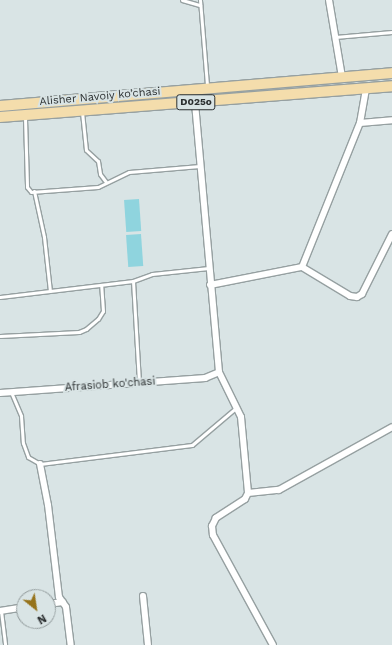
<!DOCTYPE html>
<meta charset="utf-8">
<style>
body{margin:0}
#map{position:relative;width:392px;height:645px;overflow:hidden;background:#d9e4e5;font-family:"Work Sans",sans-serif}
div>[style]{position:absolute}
.green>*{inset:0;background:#8fd4de;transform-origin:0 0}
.roads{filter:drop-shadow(1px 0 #96a0a1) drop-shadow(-1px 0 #96a0a1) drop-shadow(0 1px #96a0a1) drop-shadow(0 -1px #96a0a1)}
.service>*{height:3px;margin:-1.5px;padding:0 1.5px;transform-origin:1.5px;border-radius:1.5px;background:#fff}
.minor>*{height:6px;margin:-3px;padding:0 3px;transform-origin:3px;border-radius:3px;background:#fff}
.primary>*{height:10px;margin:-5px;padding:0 5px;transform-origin:5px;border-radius:5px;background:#f4ddac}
span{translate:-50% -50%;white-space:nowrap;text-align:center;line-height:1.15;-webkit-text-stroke:4px #d9e4e5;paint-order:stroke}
.shield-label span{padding:1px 3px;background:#d9e4e5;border:1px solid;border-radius:3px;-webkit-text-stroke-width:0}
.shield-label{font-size:10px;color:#2b2f30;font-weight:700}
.street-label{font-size:11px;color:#2b2f30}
.north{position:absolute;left:16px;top:589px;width:40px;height:40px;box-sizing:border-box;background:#d9e4e5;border:1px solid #939c9d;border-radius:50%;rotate:150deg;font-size:11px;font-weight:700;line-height:16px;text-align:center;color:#2b2f30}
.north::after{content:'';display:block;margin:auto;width:14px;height:18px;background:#96731c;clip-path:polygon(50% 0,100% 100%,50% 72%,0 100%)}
</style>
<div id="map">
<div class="green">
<div style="left:139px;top:199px;width:32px;height:15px;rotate:86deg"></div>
<div style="left:141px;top:234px;width:32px;height:15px;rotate:86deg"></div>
</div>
<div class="roads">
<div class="service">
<div style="left:182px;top:0;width:19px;rotate:16deg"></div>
<div style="left:200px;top:0;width:86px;rotate:85.3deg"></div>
<div style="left:335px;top:37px;width:57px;rotate:-5deg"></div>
<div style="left:82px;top:112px;width:38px;rotate:84deg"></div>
<div style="left:86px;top:150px;width:16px;rotate:43deg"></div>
<div style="left:98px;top:161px;width:13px;rotate:81deg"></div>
<div style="left:100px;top:174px;width:10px;rotate:53deg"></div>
<div style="left:25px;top:118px;width:69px;rotate:88.3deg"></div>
<div style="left:27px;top:187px;width:6px;rotate:51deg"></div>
<div style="left:31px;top:192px;width:67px;rotate:-4.3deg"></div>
<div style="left:98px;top:187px;width:34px;rotate:-26deg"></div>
<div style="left:129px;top:172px;width:71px;rotate:-4.8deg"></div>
<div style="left:34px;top:191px;width:47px;rotate:77.7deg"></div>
<div style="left:44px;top:237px;width:54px;rotate:83.7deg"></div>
<div style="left:133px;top:281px;width:102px;rotate:86.6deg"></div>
<div style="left:0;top:297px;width:134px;rotate:-6.9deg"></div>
<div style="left:133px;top:281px;width:20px;rotate:-20deg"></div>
<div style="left:152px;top:274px;width:57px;rotate:-6deg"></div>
<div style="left:0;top:336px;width:79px;rotate:-2.9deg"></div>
<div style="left:79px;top:332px;width:8px;rotate:-23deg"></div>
<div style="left:86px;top:329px;width:16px;rotate:-40deg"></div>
<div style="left:98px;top:319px;width:9px;rotate:-58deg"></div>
<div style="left:103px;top:311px;width:26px;rotate:-94deg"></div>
<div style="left:11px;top:392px;width:26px;rotate:67deg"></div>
<div style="left:21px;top:416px;width:27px;rotate:86deg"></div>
<div style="left:23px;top:443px;width:15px;rotate:70deg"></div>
<div style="left:28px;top:457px;width:14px;rotate:30deg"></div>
<div style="left:40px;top:464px;width:153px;rotate:-7.1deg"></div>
<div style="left:192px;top:445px;width:59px;rotate:-40.2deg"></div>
<div style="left:1px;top:611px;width:34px;rotate:83deg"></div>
</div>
<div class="minor">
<div style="left:329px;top:0;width:78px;rotate:80.4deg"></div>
<div style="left:195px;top:103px;width:270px;rotate:84.9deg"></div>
<div style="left:219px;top:372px;width:50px;rotate:63.9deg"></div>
<div style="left:241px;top:417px;width:76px;rotate:84.7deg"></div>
<div style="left:248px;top:493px;width:7px;rotate:117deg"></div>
<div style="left:245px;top:499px;width:35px;rotate:147deg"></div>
<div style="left:216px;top:518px;width:9px;rotate:117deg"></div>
<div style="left:212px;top:526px;width:9px;rotate:84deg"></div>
<div style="left:213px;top:535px;width:125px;rotate:61.4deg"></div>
<div style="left:360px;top:123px;width:32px;rotate:-5deg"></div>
<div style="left:302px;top:267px;width:155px;rotate:-68.1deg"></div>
<div style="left:360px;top:123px;width:36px;rotate:-80deg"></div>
<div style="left:210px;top:285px;width:94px;rotate:-11.1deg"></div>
<div style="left:302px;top:267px;width:56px;rotate:31.1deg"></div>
<div style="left:350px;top:296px;width:7px;rotate:8deg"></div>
<div style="left:357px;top:297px;width:6px;rotate:-31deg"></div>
<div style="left:362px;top:294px;width:67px;rotate:-63.4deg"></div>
<div style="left:0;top:393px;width:206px;rotate:-4.2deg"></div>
<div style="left:205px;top:378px;width:15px;rotate:-23deg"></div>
<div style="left:40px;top:464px;width:42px;rotate:79deg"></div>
<div style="left:48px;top:505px;width:93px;rotate:83.2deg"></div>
<div style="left:59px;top:597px;width:12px;rotate:55deg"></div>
<div style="left:66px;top:607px;width:38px;rotate:83deg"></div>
<div style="left:248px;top:493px;width:31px;rotate:-6deg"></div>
<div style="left:279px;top:490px;width:129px;rotate:-29.1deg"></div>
<div style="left:143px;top:596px;width:49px;rotate:84.2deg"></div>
<div style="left:48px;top:604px;width:15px;rotate:-8deg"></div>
<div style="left:0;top:611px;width:24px;rotate:-9deg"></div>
</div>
<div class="primary">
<div style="left:0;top:106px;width:393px;rotate:-4.8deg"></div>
<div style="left:0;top:117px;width:393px;rotate:-4.5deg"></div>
</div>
</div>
<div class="shield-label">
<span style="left:196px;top:102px">D025o</span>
</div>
<div class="street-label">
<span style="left:100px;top:97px;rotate:-5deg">Alisher Navoiy ko’chasi</span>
<span style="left:110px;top:385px;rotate:-4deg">Afrasiob ko'chasi</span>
</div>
<div class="north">N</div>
</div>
